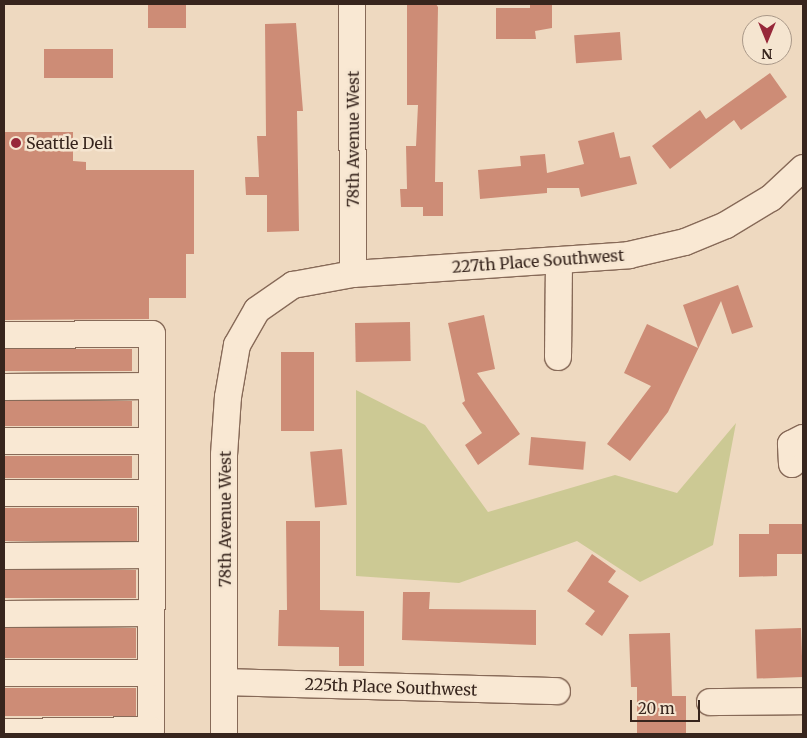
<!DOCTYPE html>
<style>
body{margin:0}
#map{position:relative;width:807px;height:738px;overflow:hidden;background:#eed9c0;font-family:Merriweather,serif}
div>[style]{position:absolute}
.green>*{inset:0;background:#ccc994}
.building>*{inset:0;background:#cd8c76;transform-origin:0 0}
.roads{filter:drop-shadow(1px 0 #876a58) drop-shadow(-1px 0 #876a58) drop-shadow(0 1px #876a58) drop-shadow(0 -1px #876a58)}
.minor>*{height:26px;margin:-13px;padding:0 13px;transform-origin:13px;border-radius:13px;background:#f9e8d3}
.dots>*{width:14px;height:14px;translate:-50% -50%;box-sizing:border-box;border:2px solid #f5e5d0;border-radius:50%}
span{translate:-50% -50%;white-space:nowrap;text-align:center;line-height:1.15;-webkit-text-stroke:5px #f5e5d0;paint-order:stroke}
.street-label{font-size:16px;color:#37251d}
.poi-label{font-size:16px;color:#37251d}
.left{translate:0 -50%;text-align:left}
.frame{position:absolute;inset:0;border:5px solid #37251d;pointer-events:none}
.north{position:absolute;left:742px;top:15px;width:50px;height:50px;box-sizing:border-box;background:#f5e5d0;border:1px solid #a99888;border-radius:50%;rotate:180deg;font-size:14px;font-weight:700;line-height:20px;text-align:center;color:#37251d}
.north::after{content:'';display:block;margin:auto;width:18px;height:22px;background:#97283a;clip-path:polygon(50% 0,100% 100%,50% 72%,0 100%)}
.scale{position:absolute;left:630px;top:700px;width:70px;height:22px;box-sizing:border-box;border:2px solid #37251d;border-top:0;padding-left:6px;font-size:15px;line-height:18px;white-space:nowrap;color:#37251d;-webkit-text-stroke:4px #f5e5d0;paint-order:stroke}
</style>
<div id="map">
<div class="green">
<div style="clip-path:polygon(356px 390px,425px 425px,488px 512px,615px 475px,677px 493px,736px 423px,713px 545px,640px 582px,577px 541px,459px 583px,356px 576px)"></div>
</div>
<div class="building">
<div style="left:148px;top:4px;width:38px;height:24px"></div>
<div style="clip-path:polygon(407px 4px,436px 4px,438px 7px,435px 182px,443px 182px,443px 216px,423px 216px,423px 207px,401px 207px,400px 189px,407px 189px,406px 146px,416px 146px,418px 105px,407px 105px)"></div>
<div style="clip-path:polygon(530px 4px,552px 4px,552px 28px,535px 31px,536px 39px,496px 39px,496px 8px,530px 8px)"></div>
<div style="clip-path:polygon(296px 23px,303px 111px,297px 111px,299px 231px,267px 232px,267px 195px,246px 195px,245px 177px,259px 177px,257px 136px,266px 136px,265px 24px)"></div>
<div style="left:620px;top:32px;width:28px;height:46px;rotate:86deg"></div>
<div style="left:44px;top:49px;width:69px;height:29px"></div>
<div style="clip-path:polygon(770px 73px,787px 97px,741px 130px,734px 120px,670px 169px,652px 146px,700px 110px,706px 119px)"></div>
<div style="clip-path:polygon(4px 132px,73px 132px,73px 161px,86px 162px,86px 170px,194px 170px,194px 254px,186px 254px,186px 298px,149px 298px,149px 319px,4px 320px)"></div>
<div style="clip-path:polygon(614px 132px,620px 158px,630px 156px,637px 184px,581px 197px,579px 188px,547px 188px,547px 193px,480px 199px,478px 170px,521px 166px,520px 156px,545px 154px,547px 173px,584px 164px,578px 141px)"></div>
<div style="clip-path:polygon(738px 285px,753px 327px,732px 334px,721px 301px,668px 412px,630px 461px,607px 444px,651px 386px,624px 373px,647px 324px,698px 348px,683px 305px)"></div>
<div style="clip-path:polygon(484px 315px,495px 369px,477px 373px,520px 434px,478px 465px,465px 445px,482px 433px,462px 403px,465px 401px,448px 323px)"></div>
<div style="left:410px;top:322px;width:39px;height:55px;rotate:89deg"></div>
<div style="left:132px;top:349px;width:22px;height:128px;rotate:90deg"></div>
<div style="left:281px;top:352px;width:33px;height:79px"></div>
<div style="left:132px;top:401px;width:25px;height:128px;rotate:90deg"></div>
<div style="left:531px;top:437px;width:55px;height:28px;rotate:5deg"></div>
<div style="left:342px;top:449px;width:56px;height:32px;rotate:85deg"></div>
<div style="left:4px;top:456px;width:128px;height:22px"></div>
<div style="left:4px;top:508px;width:133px;height:33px"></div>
<div style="clip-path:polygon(286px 521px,320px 521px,320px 610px,364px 611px,364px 666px,339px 666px,339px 647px,278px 646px,279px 610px,287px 610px)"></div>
<div style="clip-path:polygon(769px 524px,803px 524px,803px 554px,777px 554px,777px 576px,739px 577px,739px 534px,769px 534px)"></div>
<div style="clip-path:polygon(592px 554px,616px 571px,608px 582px,629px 596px,602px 636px,585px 624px,595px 611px,567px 591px)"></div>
<div style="left:136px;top:570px;width:28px;height:132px;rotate:90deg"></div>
<div style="clip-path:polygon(403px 592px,430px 592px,429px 609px,536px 610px,536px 645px,402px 640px)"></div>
<div style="left:136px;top:628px;width:30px;height:132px;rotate:90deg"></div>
<div style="left:801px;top:628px;width:49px;height:46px;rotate:88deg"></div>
<div style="clip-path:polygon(670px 633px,672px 696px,686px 696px,686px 734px,637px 734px,637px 687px,631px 687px,629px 634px)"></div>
<div style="left:4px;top:688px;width:132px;height:28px"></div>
</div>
<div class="roads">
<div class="minor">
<div style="left:352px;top:4px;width:270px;rotate:89.8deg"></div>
<div style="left:4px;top:335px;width:148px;rotate:-0.4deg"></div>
<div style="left:152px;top:334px;width:396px;rotate:90.1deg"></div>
<div style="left:151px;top:730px;width:147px;rotate:179.2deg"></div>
<div style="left:558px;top:357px;width:96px;rotate:-89.4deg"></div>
<div style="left:4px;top:387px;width:148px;rotate:-0.4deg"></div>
<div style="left:4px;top:441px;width:147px"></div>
<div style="left:792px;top:464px;width:20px;rotate:-93deg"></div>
<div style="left:791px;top:444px;width:13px;rotate:-27deg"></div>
<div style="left:4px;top:493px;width:147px"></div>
<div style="left:4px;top:556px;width:147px;rotate:-0.4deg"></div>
<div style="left:4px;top:614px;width:147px;rotate:-0.4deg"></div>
<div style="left:4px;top:673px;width:147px"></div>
<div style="left:226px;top:682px;width:331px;rotate:1.6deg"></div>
<div style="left:710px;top:702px;width:93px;rotate:-0.6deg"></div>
<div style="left:224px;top:734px;width:279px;rotate:-90deg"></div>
<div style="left:224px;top:455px;width:58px;rotate:-86.1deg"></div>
<div style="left:228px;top:397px;width:53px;rotate:-80.2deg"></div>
<div style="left:237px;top:345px;width:40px;rotate:-60.3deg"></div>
<div style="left:257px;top:310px;width:44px;rotate:-34.8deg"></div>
<div style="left:293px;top:285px;width:61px;rotate:-10.4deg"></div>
<div style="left:353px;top:274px;width:277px;rotate:-3.9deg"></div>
<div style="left:629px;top:255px;width:57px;rotate:-13.1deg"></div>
<div style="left:685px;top:242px;width:44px;rotate:-22.5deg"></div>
<div style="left:726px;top:225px;width:52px;rotate:-31deg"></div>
<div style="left:771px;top:198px;width:44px;rotate:-43.2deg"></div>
</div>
</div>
<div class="dots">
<div style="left:16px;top:143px;background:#97283a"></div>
</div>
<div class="street-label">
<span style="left:353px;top:139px;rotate:-90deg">78th Avenue West</span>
<span style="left:538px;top:261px;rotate:-4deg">227th Place Southwest</span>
<span style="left:225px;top:519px;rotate:-90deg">78th Avenue West</span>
<span style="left:391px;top:687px;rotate:2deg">225th Place Southwest</span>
</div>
<div class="poi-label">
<span class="left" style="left:26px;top:143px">Seattle Deli</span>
</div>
<div class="frame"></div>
<div class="north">N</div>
<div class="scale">20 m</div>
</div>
